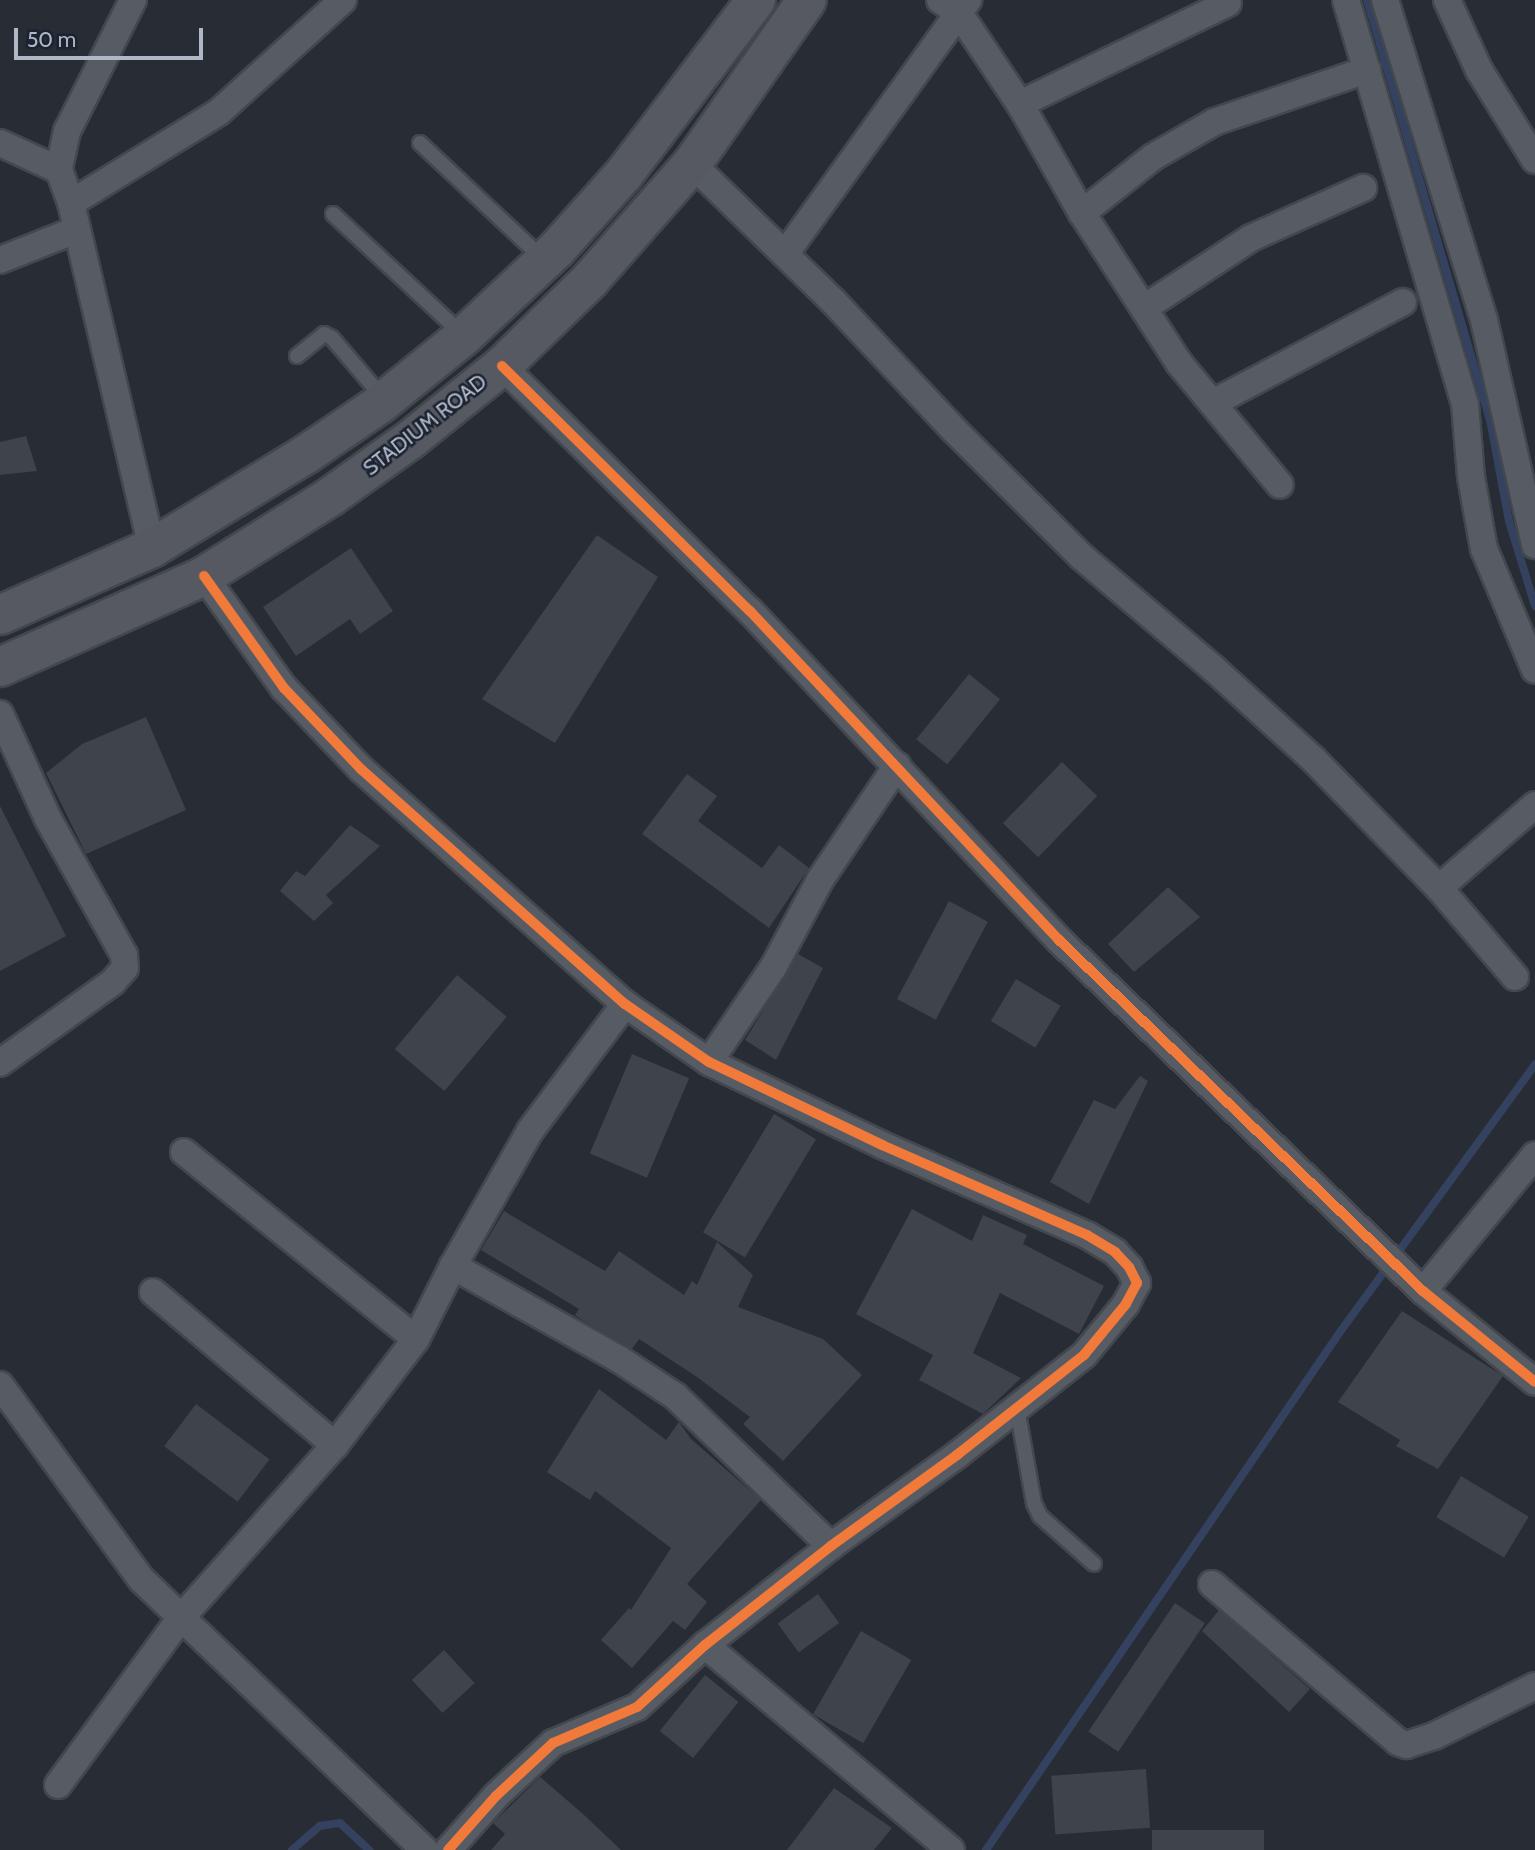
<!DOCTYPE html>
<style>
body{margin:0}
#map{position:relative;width:1535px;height:1850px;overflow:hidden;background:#272c35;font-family:Cabin,sans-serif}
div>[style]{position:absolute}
.stream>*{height:8px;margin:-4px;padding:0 4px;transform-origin:4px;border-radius:4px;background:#34425f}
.building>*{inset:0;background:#3f434b;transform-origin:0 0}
.roads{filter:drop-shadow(2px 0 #43474e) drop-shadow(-2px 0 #43474e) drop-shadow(0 2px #43474e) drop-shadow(0 -2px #43474e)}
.service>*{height:14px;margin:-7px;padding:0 7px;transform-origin:7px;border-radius:7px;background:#575b63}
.minor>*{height:26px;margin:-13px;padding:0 13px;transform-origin:13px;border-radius:13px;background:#575b63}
.secondary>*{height:38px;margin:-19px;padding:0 19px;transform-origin:19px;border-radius:19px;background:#565961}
.cycleway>*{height:10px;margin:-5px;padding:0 5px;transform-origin:5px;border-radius:5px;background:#f17a3a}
span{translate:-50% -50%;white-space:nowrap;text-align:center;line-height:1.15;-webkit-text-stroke:5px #1b2230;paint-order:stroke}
.street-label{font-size:21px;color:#b0b7c7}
.scale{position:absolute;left:14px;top:28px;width:189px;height:32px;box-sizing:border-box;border:4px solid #b0b7c7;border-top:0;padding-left:9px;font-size:21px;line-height:24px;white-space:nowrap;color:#b0b7c7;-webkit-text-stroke:5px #1b2230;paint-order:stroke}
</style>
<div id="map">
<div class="stream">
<div style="left:1367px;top:0;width:443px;rotate:73.7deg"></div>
<div style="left:1491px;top:425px;width:98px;rotate:79.4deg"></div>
<div style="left:1509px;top:521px;width:89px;rotate:73deg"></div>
<div style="left:292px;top:1850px;width:37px;rotate:-41deg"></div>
<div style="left:320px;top:1826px;width:20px;rotate:-9deg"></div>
<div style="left:340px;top:1823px;width:40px;rotate:43deg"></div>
<div style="left:986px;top:1850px;width:627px;rotate:-55.65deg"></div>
<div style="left:1340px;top:1332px;width:331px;rotate:-53.9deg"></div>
</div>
<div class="building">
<div style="clip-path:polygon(26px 436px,37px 471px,0 475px,0 442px)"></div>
<div style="clip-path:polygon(597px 535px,658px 577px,555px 743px,482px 699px)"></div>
<div style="clip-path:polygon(351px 548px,393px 611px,360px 634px,350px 619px,296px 656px,263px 607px)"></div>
<div style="left:969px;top:674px;width:40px;height:84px;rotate:39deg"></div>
<div style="clip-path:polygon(146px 717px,186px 810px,86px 854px,46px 773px,82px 744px)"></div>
<div style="left:1062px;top:762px;width:49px;height:85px;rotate:44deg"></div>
<div style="clip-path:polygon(687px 774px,717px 796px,698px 821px,762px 868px,779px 845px,809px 868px,769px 928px,642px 834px)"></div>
<div style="clip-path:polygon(0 806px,66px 936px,0 971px)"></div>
<div style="clip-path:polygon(350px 825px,380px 846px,326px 895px,333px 903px,314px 921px,280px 891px,296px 871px,305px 876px)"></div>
<div style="clip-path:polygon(1168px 887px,1200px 917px,1134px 972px,1108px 944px)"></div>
<div style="left:949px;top:901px;width:44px;height:111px;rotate:28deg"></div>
<div style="clip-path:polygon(798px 954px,823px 968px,776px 1060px,745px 1040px)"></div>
<div style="left:457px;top:975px;width:65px;height:97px;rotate:40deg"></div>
<div style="left:1016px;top:979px;width:52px;height:49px;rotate:31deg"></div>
<div style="left:632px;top:1054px;width:62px;height:108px;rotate:23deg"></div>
<div style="clip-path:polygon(1140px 1076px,1148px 1081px,1089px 1204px,1050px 1182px,1094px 1100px,1115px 1109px)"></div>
<div style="left:774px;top:1114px;width:49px;height:138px;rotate:31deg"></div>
<div style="clip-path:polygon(912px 1209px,972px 1241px,983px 1215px,1027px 1235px,1023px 1244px,1104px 1286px,1079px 1334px,1000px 1293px,973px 1353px,1021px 1378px,983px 1414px,919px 1380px,933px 1355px,856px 1314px)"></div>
<div style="clip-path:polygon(504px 1211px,605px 1271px,619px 1251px,684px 1295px,692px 1281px,697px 1285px,717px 1242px,753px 1275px,738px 1307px,823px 1339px,862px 1375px,783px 1461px,743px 1424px,750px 1417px,697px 1377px,639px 1339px,632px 1349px,582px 1320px,575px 1315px,579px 1309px,481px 1250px)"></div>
<div style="clip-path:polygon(1402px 1311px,1503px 1376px,1438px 1469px,1396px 1446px,1400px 1440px,1338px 1402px)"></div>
<div style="clip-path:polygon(599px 1389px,666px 1440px,679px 1422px,691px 1439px,761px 1500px,687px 1584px,707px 1602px,685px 1630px,673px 1621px,632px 1668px,601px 1640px,629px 1608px,631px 1610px,671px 1548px,595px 1491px,590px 1500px,547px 1472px)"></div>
<div style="left:196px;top:1404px;width:92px;height:53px;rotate:37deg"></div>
<div style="left:1461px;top:1476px;width:79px;height:48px;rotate:31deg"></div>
<div style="left:818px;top:1594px;width:36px;height:50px;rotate:54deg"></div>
<div style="left:1175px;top:1603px;width:36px;height:155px;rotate:34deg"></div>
<div style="clip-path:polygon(1219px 1610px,1310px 1689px,1289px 1712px,1202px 1631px)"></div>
<div style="left:861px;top:1631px;width:58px;height:96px;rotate:30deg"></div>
<div style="left:444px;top:1650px;width:45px;height:44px;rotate:47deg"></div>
<div style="left:705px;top:1675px;width:43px;height:72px;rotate:39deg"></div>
<div style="left:1146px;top:1769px;width:59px;height:95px;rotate:86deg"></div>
<div style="clip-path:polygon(540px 1777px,582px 1813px,621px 1850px,491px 1850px,505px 1834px,493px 1823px)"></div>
<div style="clip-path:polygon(834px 1788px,892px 1828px,874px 1850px,787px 1850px)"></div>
<div style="left:1264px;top:1830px;width:20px;height:112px;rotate:90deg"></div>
</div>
<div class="roads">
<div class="service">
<div style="left:420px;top:143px;width:170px;rotate:43.3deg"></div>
<div style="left:333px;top:214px;width:178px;rotate:42.9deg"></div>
<div style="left:297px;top:356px;width:35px;rotate:-39deg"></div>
<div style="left:324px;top:334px;width:9px;rotate:27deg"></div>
<div style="left:332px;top:338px;width:80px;rotate:49.6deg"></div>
<div style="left:1017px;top:1408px;width:97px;rotate:79.9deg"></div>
<div style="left:1034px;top:1503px;width:14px;rotate:65deg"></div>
<div style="left:1040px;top:1516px;width:72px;rotate:41.6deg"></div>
</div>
<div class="minor">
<div style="left:133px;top:0;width:147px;rotate:116.7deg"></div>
<div style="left:67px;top:131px;width:40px;rotate:102deg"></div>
<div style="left:59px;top:170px;width:35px;rotate:70deg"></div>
<div style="left:71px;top:203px;width:354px;rotate:76.8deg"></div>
<div style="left:940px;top:0;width:23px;rotate:34deg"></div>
<div style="left:959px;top:13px;width:110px;rotate:56.2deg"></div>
<div style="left:1020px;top:104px;width:125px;rotate:60.4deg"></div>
<div style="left:1082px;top:213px;width:179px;rotate:57.1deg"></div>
<div style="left:1179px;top:363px;width:158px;rotate:50.4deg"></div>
<div style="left:1346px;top:0;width:421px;rotate:73.6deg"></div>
<div style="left:1465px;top:404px;width:73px;rotate:85.3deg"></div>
<div style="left:1471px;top:477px;width:73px;rotate:79.8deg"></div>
<div style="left:1484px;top:549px;width:131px;rotate:67.1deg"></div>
<div style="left:1385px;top:0;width:335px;rotate:72.8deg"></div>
<div style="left:1484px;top:320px;width:231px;rotate:77.2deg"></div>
<div style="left:1447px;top:0;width:77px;rotate:65.4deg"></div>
<div style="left:1479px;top:70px;width:106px;rotate:58.1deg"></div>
<div style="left:1020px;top:104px;width:231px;rotate:-25.9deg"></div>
<div style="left:0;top:143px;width:65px;rotate:24.6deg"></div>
<div style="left:692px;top:164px;width:197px;rotate:44.2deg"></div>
<div style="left:833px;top:301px;width:177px;rotate:46.8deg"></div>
<div style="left:954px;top:430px;width:180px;rotate:44.8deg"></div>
<div style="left:1082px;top:557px;width:173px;rotate:40.3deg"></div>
<div style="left:1214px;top:669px;width:134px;rotate:42.3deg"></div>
<div style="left:1313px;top:759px;width:180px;rotate:45.7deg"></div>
<div style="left:1439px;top:888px;width:117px;rotate:49.5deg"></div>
<div style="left:71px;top:203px;width:174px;rotate:-31.6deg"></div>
<div style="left:219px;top:112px;width:167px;rotate:-42.1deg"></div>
<div style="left:1082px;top:213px;width:90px;rotate:-38.3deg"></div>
<div style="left:1153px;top:157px;width:70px;rotate:-29.8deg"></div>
<div style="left:1214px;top:122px;width:162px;rotate:-18.8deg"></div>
<div style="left:785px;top:254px;width:313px;rotate:-54.2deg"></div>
<div style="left:0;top:260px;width:82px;rotate:-21.5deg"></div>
<div style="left:1144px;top:308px;width:128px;rotate:-33.2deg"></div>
<div style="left:1251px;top:238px;width:123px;rotate:-24.1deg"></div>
<div style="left:502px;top:366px;width:349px;rotate:44.7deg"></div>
<div style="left:750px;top:611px;width:451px;rotate:46.8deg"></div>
<div style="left:1059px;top:940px;width:506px;rotate:43.96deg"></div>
<div style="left:1423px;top:1291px;width:144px;rotate:39.1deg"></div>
<div style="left:1213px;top:403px;width:215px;rotate:-28deg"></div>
<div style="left:204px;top:576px;width:138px;rotate:54.5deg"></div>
<div style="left:284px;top:688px;width:112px;rotate:46.5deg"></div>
<div style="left:361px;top:769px;width:353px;rotate:41.7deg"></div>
<div style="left:625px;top:1004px;width:102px;rotate:34.6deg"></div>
<div style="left:709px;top:1062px;width:192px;rotate:25.6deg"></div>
<div style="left:882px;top:1145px;width:224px;rotate:23.7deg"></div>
<div style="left:1087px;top:1235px;width:33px;rotate:31deg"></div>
<div style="left:1115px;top:1252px;width:21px;rotate:47deg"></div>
<div style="left:1129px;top:1267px;width:18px;rotate:63deg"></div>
<div style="left:1137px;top:1283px;width:24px;rotate:118deg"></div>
<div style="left:1126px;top:1304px;width:66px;rotate:129.5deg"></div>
<div style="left:1084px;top:1355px;width:162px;rotate:141.8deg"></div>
<div style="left:957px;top:1455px;width:155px;rotate:144.2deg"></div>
<div style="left:831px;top:1546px;width:160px;rotate:141.8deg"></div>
<div style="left:705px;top:1645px;width:92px;rotate:137.6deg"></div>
<div style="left:637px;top:1707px;width:91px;rotate:156.8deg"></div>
<div style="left:553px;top:1743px;width:78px;rotate:137.1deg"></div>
<div style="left:496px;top:1796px;width:72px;rotate:131.6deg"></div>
<div style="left:0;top:714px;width:115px;rotate:65.4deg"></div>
<div style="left:48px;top:819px;width:156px;rotate:60.8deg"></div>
<div style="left:124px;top:955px;width:13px;rotate:86deg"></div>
<div style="left:125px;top:968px;width:18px;rotate:131deg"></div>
<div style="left:113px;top:982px;width:139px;rotate:144.4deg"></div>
<div style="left:1439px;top:888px;width:127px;rotate:-40.8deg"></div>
<div style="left:709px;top:1062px;width:114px;rotate:-55.8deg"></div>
<div style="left:773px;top:968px;width:100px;rotate:-61.9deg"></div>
<div style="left:820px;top:880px;width:138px;rotate:-56deg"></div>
<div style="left:184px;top:1152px;width:298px;rotate:38.9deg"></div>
<div style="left:453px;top:1266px;width:190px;rotate:29.3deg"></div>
<div style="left:619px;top:1359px;width:67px;rotate:33.5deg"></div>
<div style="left:675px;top:1396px;width:216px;rotate:43.9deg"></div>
<div style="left:1423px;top:1291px;width:176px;rotate:-50.5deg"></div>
<div style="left:153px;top:1292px;width:238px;rotate:40.1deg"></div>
<div style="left:0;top:1385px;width:240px;rotate:54deg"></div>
<div style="left:141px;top:1579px;width:393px;rotate:43.7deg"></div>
<div style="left:1212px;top:1584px;width:244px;rotate:40.3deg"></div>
<div style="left:1398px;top:1742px;width:9px;rotate:21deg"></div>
<div style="left:1406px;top:1745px;width:29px;rotate:-18deg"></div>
<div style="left:1434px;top:1736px;width:113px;rotate:-26.3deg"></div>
<div style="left:705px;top:1645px;width:320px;rotate:39.8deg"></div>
<div style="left:58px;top:1785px;width:206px;rotate:-53.7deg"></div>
<div style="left:180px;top:1619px;width:233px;rotate:-48.3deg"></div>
<div style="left:335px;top:1445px;width:133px;rotate:-52.6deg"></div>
<div style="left:416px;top:1339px;width:82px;rotate:-63.1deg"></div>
<div style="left:453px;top:1266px;width:155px;rotate:-60.3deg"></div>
<div style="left:530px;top:1131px;width:159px;rotate:-53.2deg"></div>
</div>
<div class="secondary">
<div style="left:0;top:615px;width:166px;rotate:-23.8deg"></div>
<div style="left:152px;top:548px;width:179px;rotate:-31.3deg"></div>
<div style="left:305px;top:455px;width:91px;rotate:-34.2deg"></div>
<div style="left:380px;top:404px;width:108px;rotate:-39deg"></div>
<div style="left:464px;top:336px;width:126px;rotate:-43.1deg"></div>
<div style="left:556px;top:250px;width:102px;rotate:-48.2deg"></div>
<div style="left:624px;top:174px;width:218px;rotate:-52.8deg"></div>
<div style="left:0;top:667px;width:223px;rotate:-24deg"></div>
<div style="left:204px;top:576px;width:149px;rotate:-32.1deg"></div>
<div style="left:330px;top:497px;width:98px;rotate:-35.5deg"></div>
<div style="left:410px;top:440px;width:118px;rotate:-38.8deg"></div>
<div style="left:502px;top:366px;width:123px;rotate:-44.3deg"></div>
<div style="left:590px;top:280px;width:154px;rotate:-48.7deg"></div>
<div style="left:692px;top:164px;width:200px;rotate:-55deg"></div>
</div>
</div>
<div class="cycleway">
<div style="left:502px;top:366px;width:349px;rotate:44.7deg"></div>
<div style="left:750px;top:611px;width:451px;rotate:46.8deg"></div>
<div style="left:1059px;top:940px;width:506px;rotate:43.96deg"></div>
<div style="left:1423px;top:1291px;width:144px;rotate:39.1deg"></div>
<div style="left:204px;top:576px;width:138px;rotate:54.5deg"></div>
<div style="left:284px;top:688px;width:112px;rotate:46.5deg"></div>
<div style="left:361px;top:769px;width:353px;rotate:41.7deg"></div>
<div style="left:625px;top:1004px;width:102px;rotate:34.6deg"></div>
<div style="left:709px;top:1062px;width:192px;rotate:25.6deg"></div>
<div style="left:882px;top:1145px;width:224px;rotate:23.7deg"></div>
<div style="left:1087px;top:1235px;width:33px;rotate:31deg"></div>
<div style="left:1115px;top:1252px;width:21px;rotate:47deg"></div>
<div style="left:1129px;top:1267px;width:18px;rotate:63deg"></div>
<div style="left:1137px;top:1283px;width:24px;rotate:118deg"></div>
<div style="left:1126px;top:1304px;width:66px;rotate:129.5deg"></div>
<div style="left:1084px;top:1355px;width:162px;rotate:141.8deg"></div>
<div style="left:957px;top:1455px;width:155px;rotate:144.2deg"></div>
<div style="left:831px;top:1546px;width:160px;rotate:141.8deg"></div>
<div style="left:705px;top:1645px;width:92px;rotate:137.6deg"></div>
<div style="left:637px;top:1707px;width:91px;rotate:156.8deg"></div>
<div style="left:553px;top:1743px;width:78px;rotate:137.1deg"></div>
<div style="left:496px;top:1796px;width:72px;rotate:131.6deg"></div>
</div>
<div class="street-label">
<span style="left:425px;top:425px;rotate:-38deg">STADIUM ROAD</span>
</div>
<div class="scale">50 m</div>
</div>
